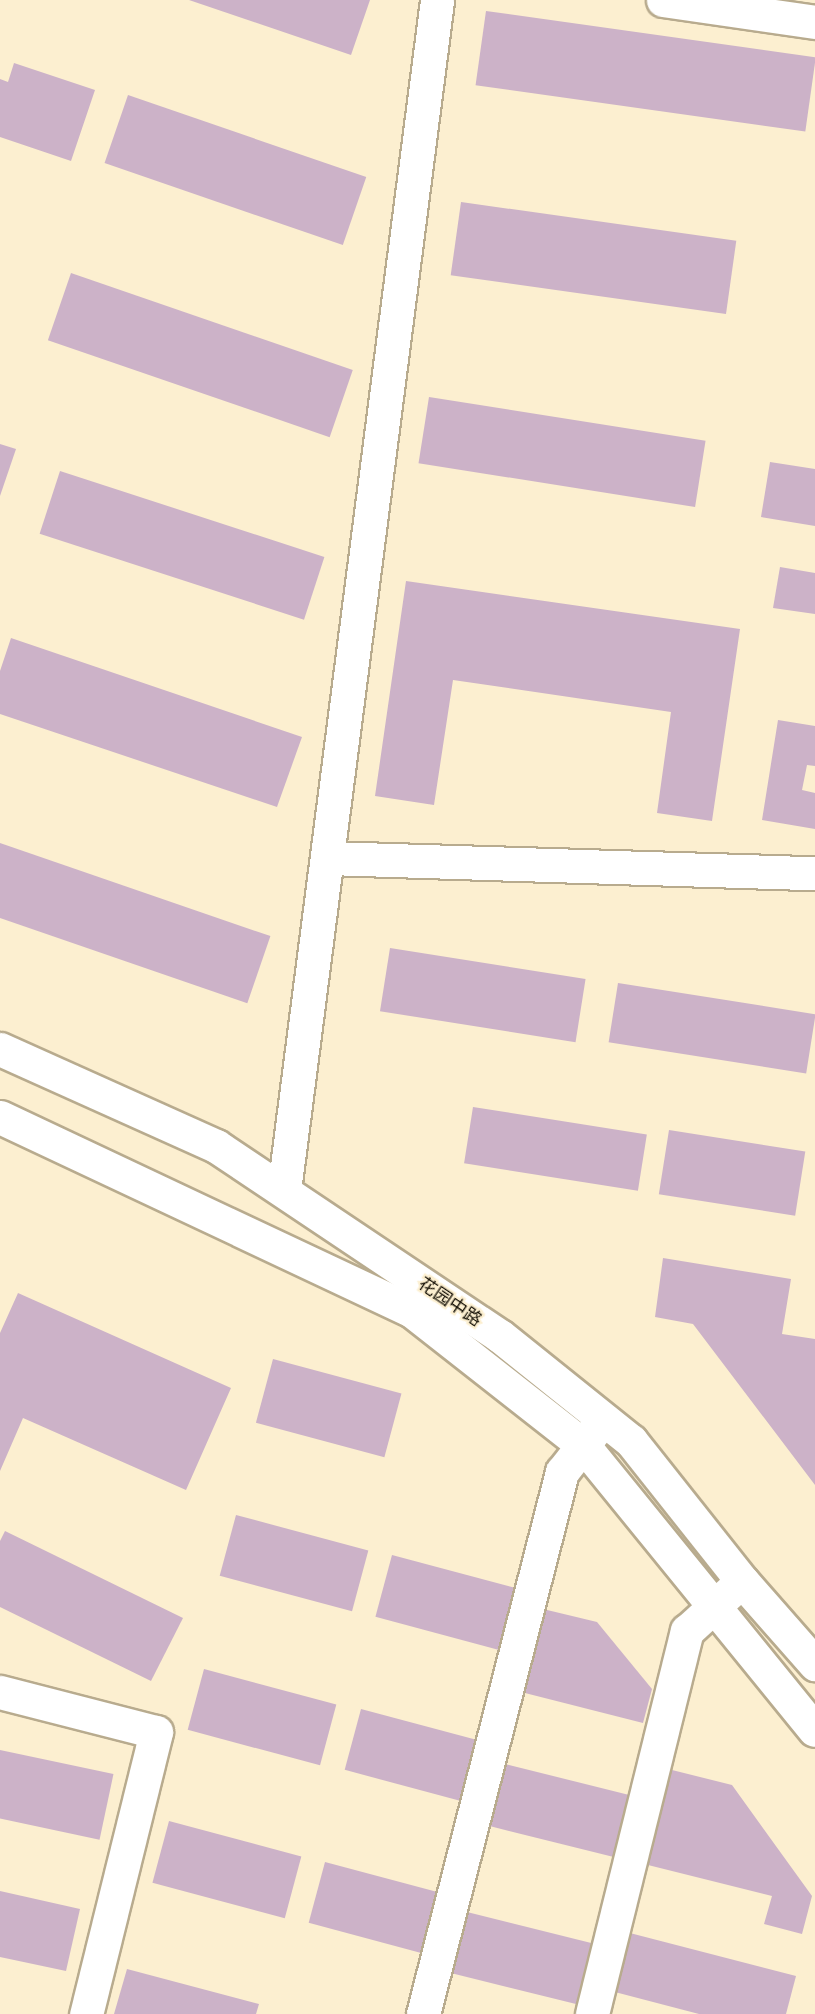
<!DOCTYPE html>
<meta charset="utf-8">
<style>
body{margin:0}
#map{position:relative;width:815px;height:2014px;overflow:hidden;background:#fcefd0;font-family:Rubik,"Noto Sans SC",sans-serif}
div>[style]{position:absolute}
.building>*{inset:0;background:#ccb2c8;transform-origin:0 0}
.roads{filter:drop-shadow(2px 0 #b8ab8e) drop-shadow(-2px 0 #b8ab8e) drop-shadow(0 2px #b8ab8e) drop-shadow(0 -2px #b8ab8e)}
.minor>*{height:33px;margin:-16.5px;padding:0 16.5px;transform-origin:16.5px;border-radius:16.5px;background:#fff}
.major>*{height:33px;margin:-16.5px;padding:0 16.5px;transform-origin:16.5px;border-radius:16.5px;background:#fff}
span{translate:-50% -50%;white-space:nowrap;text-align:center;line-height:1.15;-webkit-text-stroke:4.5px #fcefd0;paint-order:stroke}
.street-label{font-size:18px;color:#130e04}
</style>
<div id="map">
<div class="building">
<div style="clip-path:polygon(189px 0,370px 0,351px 55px)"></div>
<div style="left:486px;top:11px;width:333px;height:75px;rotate:8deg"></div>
<div style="clip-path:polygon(14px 63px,95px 90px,71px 161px,0 137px,0 79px,8px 82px)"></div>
<div style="left:128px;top:95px;width:252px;height:72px;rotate:19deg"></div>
<div style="left:461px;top:202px;width:278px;height:74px;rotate:8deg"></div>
<div style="left:71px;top:273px;width:298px;height:71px;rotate:19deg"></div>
<div style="left:429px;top:397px;width:280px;height:67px;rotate:9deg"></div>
<div style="clip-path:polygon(0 444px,16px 449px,0 496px)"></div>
<div style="clip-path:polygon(770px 462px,815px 469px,815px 526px,761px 517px)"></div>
<div style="left:60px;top:471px;width:278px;height:66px;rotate:18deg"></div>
<div style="clip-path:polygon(780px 567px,815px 573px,815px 614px,773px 608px)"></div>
<div style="clip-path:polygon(406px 581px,740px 629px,712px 821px,657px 813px,671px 712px,453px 680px,434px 805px,375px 796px)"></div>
<div style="clip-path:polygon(11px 638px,302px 737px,277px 807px,0 714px,0 671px)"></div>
<div style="clip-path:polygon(778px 720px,815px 726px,815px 766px,807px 765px,802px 790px,815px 793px,815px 829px,762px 820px)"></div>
<div style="left:0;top:843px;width:286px;height:71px;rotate:19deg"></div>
<div style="left:390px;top:948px;width:198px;height:64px;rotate:9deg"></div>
<div style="left:618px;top:983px;width:200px;height:60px;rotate:9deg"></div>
<div style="left:473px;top:1107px;width:176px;height:57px;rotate:9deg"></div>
<div style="left:669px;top:1130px;width:138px;height:65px;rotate:9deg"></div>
<div style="clip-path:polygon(663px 1258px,791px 1279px,782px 1334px,815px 1339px,815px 1485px,693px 1324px,655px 1317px)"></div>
<div style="clip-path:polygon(18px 1293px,231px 1388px,186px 1490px,23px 1418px,0 1471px,0 1333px)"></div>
<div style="left:273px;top:1359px;width:133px;height:66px;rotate:15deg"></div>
<div style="left:236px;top:1515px;width:137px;height:63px;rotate:15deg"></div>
<div style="clip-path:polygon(5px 1531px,183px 1618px,151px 1681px,0 1607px,0 1541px)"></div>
<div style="left:392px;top:1555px;width:127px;height:64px;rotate:15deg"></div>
<div style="clip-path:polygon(543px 1609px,597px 1622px,652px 1689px,643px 1723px,521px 1692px)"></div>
<div style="left:204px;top:1669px;width:137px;height:63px;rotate:15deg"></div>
<div style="left:361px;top:1709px;width:127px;height:63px;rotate:15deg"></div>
<div style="left:0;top:1750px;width:116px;height:67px;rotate:12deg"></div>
<div style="left:505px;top:1764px;width:128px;height:64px;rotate:14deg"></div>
<div style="clip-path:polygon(672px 1770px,732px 1785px,812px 1896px,802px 1934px,764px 1924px,772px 1896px,648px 1865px)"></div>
<div style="left:169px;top:1821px;width:137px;height:64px;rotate:15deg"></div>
<div style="left:325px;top:1862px;width:127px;height:63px;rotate:15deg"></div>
<div style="clip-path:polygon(0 1891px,80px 1909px,66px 1971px,0 1957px)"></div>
<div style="left:467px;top:1912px;width:128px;height:63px;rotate:14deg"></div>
<div style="clip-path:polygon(626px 1932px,796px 1976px,786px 2014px,699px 2014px,611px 1991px)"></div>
<div style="clip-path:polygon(127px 1969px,259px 2004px,256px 2014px,114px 2014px)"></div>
</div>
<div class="roads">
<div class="minor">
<div style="left:663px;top:0;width:154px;rotate:8.2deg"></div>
<div style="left:328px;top:858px;width:487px;rotate:1.8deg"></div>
<div style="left:284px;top:1190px;width:1200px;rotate:-82.67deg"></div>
<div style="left:0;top:1692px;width:161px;rotate:14.4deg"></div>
<div style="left:156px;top:1732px;width:291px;rotate:103.9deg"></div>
<div style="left:423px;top:2014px;width:560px;rotate:-75.62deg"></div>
<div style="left:562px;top:1472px;width:63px;rotate:-52deg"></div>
<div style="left:592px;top:2014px;width:395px;rotate:-76.1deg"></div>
<div style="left:687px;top:1631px;width:74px;rotate:-42.3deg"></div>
</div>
<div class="major">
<div style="left:0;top:1049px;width:237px;rotate:24.2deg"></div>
<div style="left:216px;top:1146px;width:342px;rotate:33.8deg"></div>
<div style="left:500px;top:1336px;width:168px;rotate:38.7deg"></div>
<div style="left:631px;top:1441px;width:179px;rotate:51.6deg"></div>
<div style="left:742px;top:1581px;width:111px;rotate:48.7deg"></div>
<div style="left:0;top:1117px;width:455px;rotate:25.2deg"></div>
<div style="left:412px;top:1311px;width:217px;rotate:38.1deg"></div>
<div style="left:583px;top:1445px;width:367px;rotate:50.9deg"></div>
</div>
</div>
<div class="street-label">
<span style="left:450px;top:1302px;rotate:34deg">花园中路</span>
</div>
</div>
